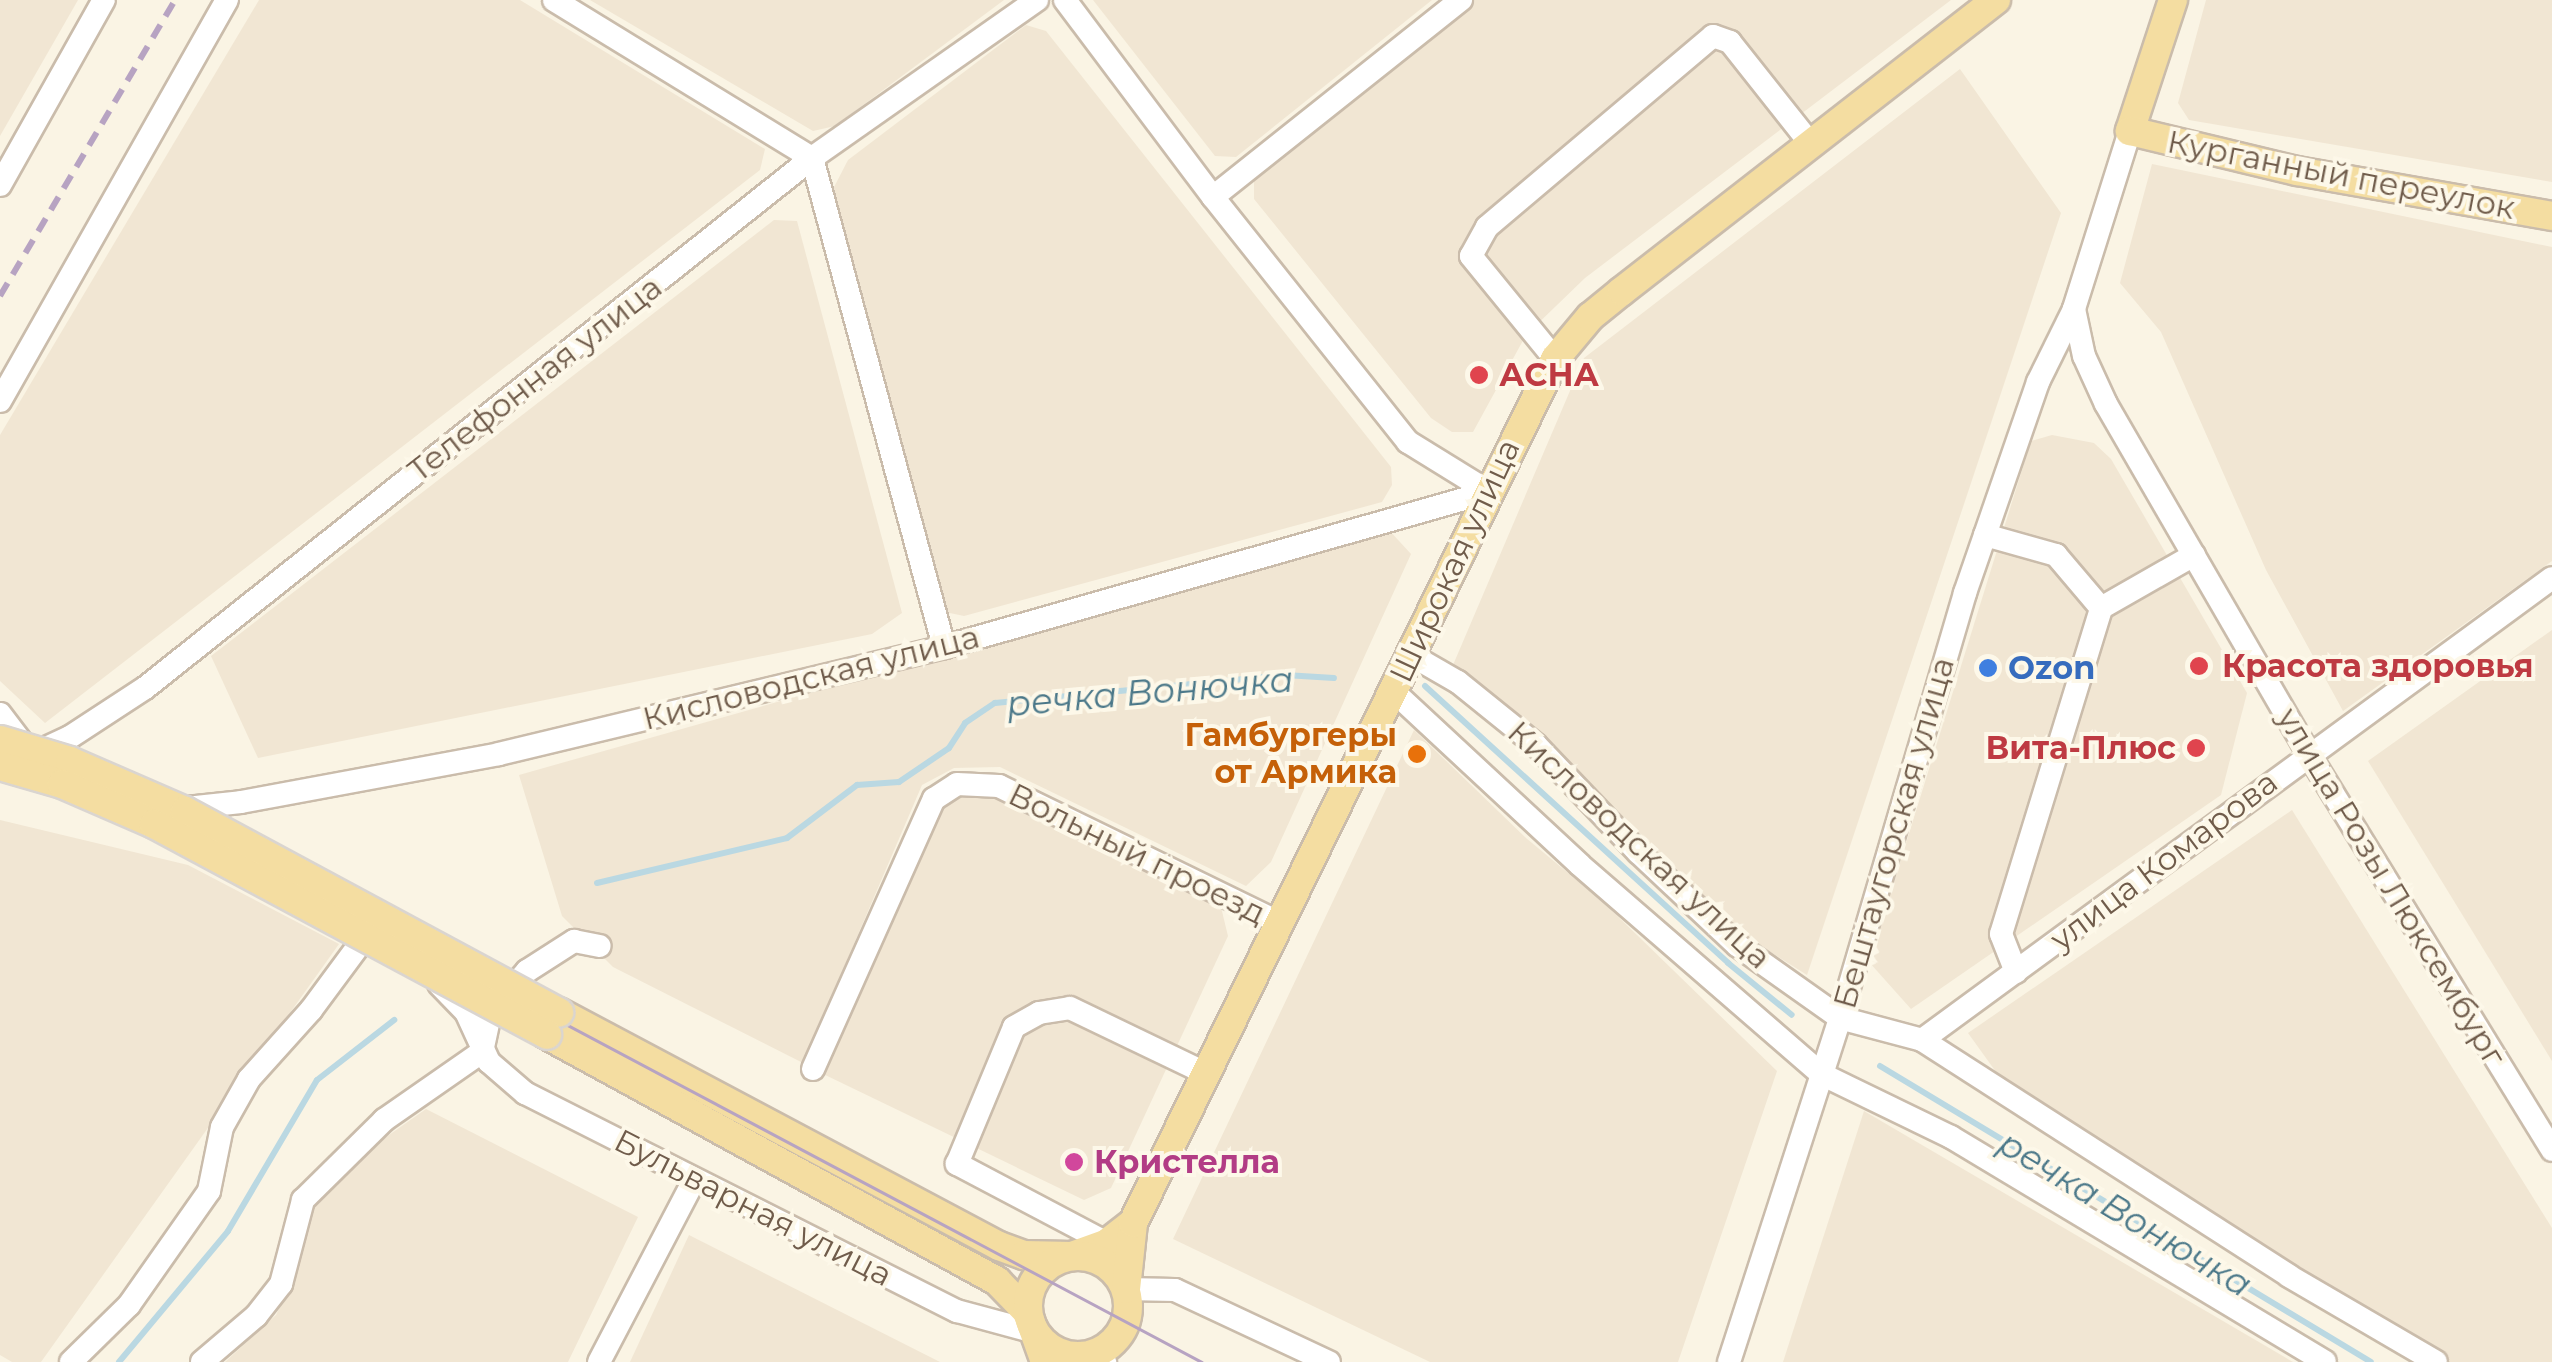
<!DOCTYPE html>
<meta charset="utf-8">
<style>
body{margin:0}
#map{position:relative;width:2552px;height:1362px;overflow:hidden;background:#faf4e4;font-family:Montserrat,sans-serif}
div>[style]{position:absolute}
.residential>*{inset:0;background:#f1e6d3}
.stream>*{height:6px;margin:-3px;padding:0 3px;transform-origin:3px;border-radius:3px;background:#bad8e2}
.roads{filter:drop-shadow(2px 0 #cabcab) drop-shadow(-2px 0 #cabcab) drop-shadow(0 2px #cabcab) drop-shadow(0 -2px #cabcab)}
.minor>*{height:22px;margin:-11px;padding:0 11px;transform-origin:11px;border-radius:11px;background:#fff}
.major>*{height:28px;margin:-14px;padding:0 14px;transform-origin:14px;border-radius:14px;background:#f4dda1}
.major>.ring{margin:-14px;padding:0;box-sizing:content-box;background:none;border:28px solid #f4dda1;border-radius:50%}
.tram>*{height:2.5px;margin:-1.25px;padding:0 1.25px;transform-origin:1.25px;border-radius:1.25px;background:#b7a3c2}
.rail>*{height:6px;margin-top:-3px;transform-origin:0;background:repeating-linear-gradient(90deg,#b7a3c2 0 15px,transparent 0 25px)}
.bridges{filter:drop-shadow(2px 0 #dad5d0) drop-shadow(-2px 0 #dad5d0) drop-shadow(0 2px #dad5d0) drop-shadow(0 -2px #dad5d0)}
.major-bridge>*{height:28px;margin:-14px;padding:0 14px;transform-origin:14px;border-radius:14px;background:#f4dda1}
.dots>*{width:28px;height:28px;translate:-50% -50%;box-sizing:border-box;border:5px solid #fdf8e9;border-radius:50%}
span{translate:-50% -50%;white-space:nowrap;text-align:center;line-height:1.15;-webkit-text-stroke:8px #fdf8e9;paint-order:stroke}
.street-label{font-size:32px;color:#705c4b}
.health-label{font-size:32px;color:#be3a42;font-weight:700}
.left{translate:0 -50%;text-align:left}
.right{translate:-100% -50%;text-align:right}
.shop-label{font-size:32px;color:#366cbe;font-weight:700}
.food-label{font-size:32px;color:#c56008;font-weight:700}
.hotel-label{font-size:32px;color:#b23c85;font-weight:700}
.water-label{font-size:35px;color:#4b7889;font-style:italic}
</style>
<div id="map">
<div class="residential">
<div style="clip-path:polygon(0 0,78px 0,0 136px)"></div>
<div style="clip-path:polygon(259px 0,520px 0,765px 149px,760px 170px,45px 723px,0 681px,0 435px)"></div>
<div style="clip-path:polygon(590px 0,1004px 0,835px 126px,813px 131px)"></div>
<div style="clip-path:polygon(1093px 0,1432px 0,1236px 157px,1215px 156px)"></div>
<div style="clip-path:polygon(1473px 0,1951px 0,1585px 278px,1526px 335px,1473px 432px,1452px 432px,1431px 418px,1254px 199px,1254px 176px)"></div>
<div style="clip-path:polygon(2206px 0,2552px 0,2552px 182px,2189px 120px,2178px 103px)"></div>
<div style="clip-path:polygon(1026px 25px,1046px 31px,1391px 467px,1392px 485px,1382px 502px,964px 616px,945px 612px,831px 193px,848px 160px)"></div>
<div style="clip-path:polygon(1960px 69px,2061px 213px,1807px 975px,1750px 939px,1637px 835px,1554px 746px,1453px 665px,1584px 358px)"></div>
<div style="clip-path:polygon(2152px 164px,2552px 247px,2552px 561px,2343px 711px,2266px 570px,2161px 332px,2120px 283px)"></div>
<div style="clip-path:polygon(774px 220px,797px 221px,902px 613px,872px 634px,258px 758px,211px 656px)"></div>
<div style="clip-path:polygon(2052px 435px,2094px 443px,2111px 459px,2247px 693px,2221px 795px,1911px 1009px,1869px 962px,2031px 441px)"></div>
<div style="clip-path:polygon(1388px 529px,1411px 554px,1271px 862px,1246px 886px,1000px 767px,954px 768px,922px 785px,803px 1063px,613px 967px,562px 916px,519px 775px)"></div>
<div style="clip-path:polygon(2552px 630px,2552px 1061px,2368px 761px)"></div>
<div style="clip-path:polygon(1414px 730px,1526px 838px,1603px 902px,1777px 1071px,1678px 1362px,1430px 1362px,1173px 1239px)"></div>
<div style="clip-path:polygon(958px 793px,1004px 796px,1220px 903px,1228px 936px,1111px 1188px,1084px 1200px,819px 1072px,944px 803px)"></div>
<div style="clip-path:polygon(2292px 810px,2552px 1228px,2552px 1362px,2449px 1362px,2009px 1090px,1968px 1033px)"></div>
<div style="clip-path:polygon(0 820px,188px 865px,339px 944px,41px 1362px,12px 1362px,0 1355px)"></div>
<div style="clip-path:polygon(426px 1109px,638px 1217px,568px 1362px,225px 1362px,276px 1315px,287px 1292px,306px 1210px,379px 1142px)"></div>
<div style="clip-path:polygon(1864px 1111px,2293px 1362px,1783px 1362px)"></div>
<div style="clip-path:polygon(689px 1235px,940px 1362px,630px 1362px)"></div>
</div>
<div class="stream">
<div style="left:1425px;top:686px;width:411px;rotate:42.4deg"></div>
<div style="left:1728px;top:963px;width:82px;rotate:39.1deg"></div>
<div style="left:597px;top:883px;width:195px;rotate:-13.3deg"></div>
<div style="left:787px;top:838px;width:88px;rotate:-37.1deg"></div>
<div style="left:857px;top:785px;width:42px;rotate:-4.1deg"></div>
<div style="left:899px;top:782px;width:60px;rotate:-34.2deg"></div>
<div style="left:949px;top:748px;width:30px;rotate:-57deg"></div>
<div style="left:965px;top:723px;width:36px;rotate:-34deg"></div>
<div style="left:995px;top:703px;width:291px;rotate:-5.5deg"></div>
<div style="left:1285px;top:675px;width:49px;rotate:3.5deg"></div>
<div style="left:1880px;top:1066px;width:573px;rotate:31.08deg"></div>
<div style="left:119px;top:1362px;width:170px;rotate:-50.2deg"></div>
<div style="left:228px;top:1231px;width:175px;rotate:-59.5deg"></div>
<div style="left:317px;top:1080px;width:98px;rotate:-37.9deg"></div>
</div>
<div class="roads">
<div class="minor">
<div style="left:554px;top:0;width:303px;rotate:31.5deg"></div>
<div style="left:812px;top:158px;width:507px;rotate:74.89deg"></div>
<div style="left:1065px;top:0;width:246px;rotate:53.1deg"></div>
<div style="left:1213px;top:197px;width:313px;rotate:51.5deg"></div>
<div style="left:1408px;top:442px;width:95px;rotate:31.7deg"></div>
<div style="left:2130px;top:131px;width:187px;rotate:107.5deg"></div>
<div style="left:2074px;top:309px;width:48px;rotate:78deg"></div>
<div style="left:2084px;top:356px;width:53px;rotate:65.4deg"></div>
<div style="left:2106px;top:404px;width:403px;rotate:59.9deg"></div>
<div style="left:2308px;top:753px;width:466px;rotate:58.4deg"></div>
<div style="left:0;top:185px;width:212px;rotate:-60.7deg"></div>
<div style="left:1213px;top:197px;width:317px;rotate:-38.5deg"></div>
<div style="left:1555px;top:359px;width:133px;rotate:-129.2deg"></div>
<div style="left:1471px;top:256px;width:33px;rotate:-61deg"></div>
<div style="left:1487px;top:227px;width:296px;rotate:-40.2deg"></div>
<div style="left:1713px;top:36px;width:18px;rotate:19deg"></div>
<div style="left:1730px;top:42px;width:129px;rotate:51.6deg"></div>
<div style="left:0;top:401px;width:461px;rotate:-60.5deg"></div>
<div style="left:1985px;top:535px;width:74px;rotate:15.7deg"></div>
<div style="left:2056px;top:555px;width:70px;rotate:49.7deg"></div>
<div style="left:1411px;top:655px;width:54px;rotate:29.9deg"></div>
<div style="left:1458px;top:682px;width:100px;rotate:38.9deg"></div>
<div style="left:1536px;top:745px;width:149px;rotate:46.4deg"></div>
<div style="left:1639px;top:853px;width:134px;rotate:43.2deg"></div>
<div style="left:1737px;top:945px;width:126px;rotate:35.3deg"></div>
<div style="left:1840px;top:1018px;width:85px;rotate:15deg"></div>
<div style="left:1922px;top:1040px;width:436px;rotate:32.7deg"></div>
<div style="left:2289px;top:1276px;width:170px;rotate:30.3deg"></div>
<div style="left:1393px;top:691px;width:255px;rotate:42.9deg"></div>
<div style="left:1580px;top:865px;width:319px;rotate:40.9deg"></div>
<div style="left:1821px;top:1074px;width:144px;rotate:25.9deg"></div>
<div style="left:1951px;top:1137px;width:436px;rotate:31deg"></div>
<div style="left:0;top:714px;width:48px;rotate:52.7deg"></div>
<div style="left:29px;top:756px;width:45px;rotate:-24.9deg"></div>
<div style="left:70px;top:737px;width:90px;rotate:-33.2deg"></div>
<div style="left:145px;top:688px;width:852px;rotate:-38.47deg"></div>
<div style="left:812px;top:158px;width:275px;rotate:-35.1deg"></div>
<div style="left:177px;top:809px;width:64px;rotate:-6.2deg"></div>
<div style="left:241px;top:802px;width:262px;rotate:-10.5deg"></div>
<div style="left:499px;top:754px;width:458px;rotate:-13.5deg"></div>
<div style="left:944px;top:647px;width:567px;rotate:-15.88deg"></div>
<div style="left:2016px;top:972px;width:41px;rotate:-111.5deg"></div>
<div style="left:2001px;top:934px;width:341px;rotate:-72.9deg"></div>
<div style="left:2101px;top:608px;width:107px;rotate:-29.7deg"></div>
<div style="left:439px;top:984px;width:39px;rotate:46deg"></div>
<div style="left:466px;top:1012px;width:55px;rotate:65.3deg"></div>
<div style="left:489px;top:1062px;width:48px;rotate:40.7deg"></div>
<div style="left:525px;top:1093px;width:484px;rotate:26.8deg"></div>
<div style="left:957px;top:1311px;width:81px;rotate:15.1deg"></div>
<div style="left:1922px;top:1040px;width:781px;rotate:-36.25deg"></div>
<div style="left:813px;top:1069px;width:296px;rotate:-65.9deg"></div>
<div style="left:934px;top:799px;width:27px;rotate:-33deg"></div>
<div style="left:957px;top:784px;width:42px;rotate:2.7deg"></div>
<div style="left:999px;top:786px;width:313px;rotate:26deg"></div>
<div style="left:1107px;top:1243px;width:170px;rotate:-152.2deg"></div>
<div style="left:957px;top:1164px;width:148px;rotate:-67.4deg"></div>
<div style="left:1014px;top:1027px;width:29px;rotate:-29deg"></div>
<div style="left:1039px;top:1013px;width:31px;rotate:-9deg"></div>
<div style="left:1070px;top:1008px;width:152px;rotate:25.7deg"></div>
<div style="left:1126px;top:1289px;width:49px;rotate:1.2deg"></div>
<div style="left:1175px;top:1290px;width:170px;rotate:25.1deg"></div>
<div style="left:1099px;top:1351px;width:13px;rotate:61deg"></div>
<div style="left:71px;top:1362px;width:81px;rotate:-44.5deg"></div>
<div style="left:129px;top:1305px;width:139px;rotate:-54.9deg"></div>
<div style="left:209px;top:1191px;width:65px;rotate:-78.5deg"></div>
<div style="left:222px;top:1127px;width:55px;rotate:-60.6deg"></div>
<div style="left:249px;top:1079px;width:93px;rotate:-48.1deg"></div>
<div style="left:311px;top:1010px;width:86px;rotate:-53.5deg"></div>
<div style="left:202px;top:1362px;width:71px;rotate:-40.4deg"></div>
<div style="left:256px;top:1316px;width:41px;rotate:-52deg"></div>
<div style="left:281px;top:1284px;width:87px;rotate:-75.3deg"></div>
<div style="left:303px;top:1200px;width:114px;rotate:-44.6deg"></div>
<div style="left:384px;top:1120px;width:119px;rotate:-34.8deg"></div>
<div style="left:482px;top:1052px;width:40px;rotate:-78deg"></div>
<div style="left:490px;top:1013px;width:56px;rotate:-48.6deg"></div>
<div style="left:527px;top:971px;width:56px;rotate:-32.6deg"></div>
<div style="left:574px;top:941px;width:26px;rotate:11deg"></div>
<div style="left:599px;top:1362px;width:205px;rotate:-62.4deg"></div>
<div style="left:1729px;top:1362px;width:361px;rotate:-72.1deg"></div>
<div style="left:1840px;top:1018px;width:443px;rotate:-73.6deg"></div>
<div style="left:1965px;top:593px;width:223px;rotate:-70.9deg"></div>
<div style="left:2038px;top:382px;width:81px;rotate:-63.7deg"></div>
</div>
<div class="major">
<div style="left:2173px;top:0;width:138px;rotate:108.2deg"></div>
<div style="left:2130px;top:131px;width:172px;rotate:13.5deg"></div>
<div style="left:2297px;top:171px;width:259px;rotate:10deg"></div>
<div style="left:559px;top:1012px;width:498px;rotate:28deg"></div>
<div style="left:999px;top:1246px;width:27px;rotate:20deg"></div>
<div style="left:1024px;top:1255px;width:48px;rotate:1.2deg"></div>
<div style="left:1072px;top:1256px;width:37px;rotate:-20deg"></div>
<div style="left:1107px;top:1243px;width:33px;rotate:-38deg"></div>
<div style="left:547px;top:1035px;width:513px;rotate:28.66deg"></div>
<div style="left:997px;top:1281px;width:43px;rotate:45.9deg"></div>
<div style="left:1027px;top:1312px;width:53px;rotate:70.2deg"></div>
<div class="ring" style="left:1028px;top:1256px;width:72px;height:72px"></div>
<div style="left:1126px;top:1289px;width:66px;rotate:-83.9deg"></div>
<div style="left:1133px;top:1223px;width:962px;rotate:-63.97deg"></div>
<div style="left:1555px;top:359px;width:55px;rotate:-50.2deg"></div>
<div style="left:1590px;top:317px;width:41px;rotate:-39.1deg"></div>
<div style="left:1622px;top:291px;width:474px;rotate:-37.9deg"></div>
</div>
</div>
<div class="tram">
<div style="left:0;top:749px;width:133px;rotate:19.2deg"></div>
<div style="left:126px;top:793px;width:94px;rotate:26.6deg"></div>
<div style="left:210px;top:835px;width:1123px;rotate:27.98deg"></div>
</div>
<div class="rail">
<div style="left:0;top:296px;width:344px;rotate:-59.4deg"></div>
</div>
<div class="bridges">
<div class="major-bridge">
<div style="left:0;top:740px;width:73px;rotate:16.7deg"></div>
<div style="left:70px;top:761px;width:125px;rotate:23.5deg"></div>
<div style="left:185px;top:811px;width:425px;rotate:28.3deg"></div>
<div style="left:0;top:766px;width:65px;rotate:16.2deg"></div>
<div style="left:62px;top:784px;width:100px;rotate:23.5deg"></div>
<div style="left:154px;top:824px;width:446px;rotate:28.2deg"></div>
</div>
</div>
<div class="dots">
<div style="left:1479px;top:375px;background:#e0444e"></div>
<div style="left:2199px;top:666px;background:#e0444e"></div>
<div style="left:1988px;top:668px;background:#3f7fe0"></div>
<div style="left:2196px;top:748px;background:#e0444e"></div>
<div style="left:1417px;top:754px;background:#e8710a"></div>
<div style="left:1074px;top:1162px;background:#d1479c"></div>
</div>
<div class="street-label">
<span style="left:2341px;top:175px;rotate:11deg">Курганный переулок</span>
<span style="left:535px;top:379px;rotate:-38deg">Телефонная улица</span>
<span style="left:1455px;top:561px;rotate:-65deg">Широкая улица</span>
<span style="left:811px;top:678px;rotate:-14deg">Кисловодская улица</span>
<span style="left:1894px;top:833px;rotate:-74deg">Бештаугорская улица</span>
<span style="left:1639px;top:845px;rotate:43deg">Кисловодская улица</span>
<span style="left:1137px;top:854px;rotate:26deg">Вольный проезд</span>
<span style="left:2164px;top:861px;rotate:-37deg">улица Комарова</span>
<span style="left:2391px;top:887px;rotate:59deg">улица Розы Люксембург</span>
<span style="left:753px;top:1208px;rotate:27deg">Бульварная улица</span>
</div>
<div class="health-label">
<span class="left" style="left:1499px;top:375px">АСНА</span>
<span class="left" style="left:2222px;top:666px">Красота здоровья</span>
<span class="right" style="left:2176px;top:748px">Вита-Плюс</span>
</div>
<div class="shop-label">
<span class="left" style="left:2008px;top:668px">Ozon</span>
</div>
<div class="food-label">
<span class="right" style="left:1397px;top:754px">Гамбургеры<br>от Армика</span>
</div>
<div class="hotel-label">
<span class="left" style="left:1094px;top:1162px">Кристелла</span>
</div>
<div class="water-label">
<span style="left:1150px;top:692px;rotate:-5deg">речка Вонючка</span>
<span style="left:2125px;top:1214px;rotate:31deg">речка Вонючка</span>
</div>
</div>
